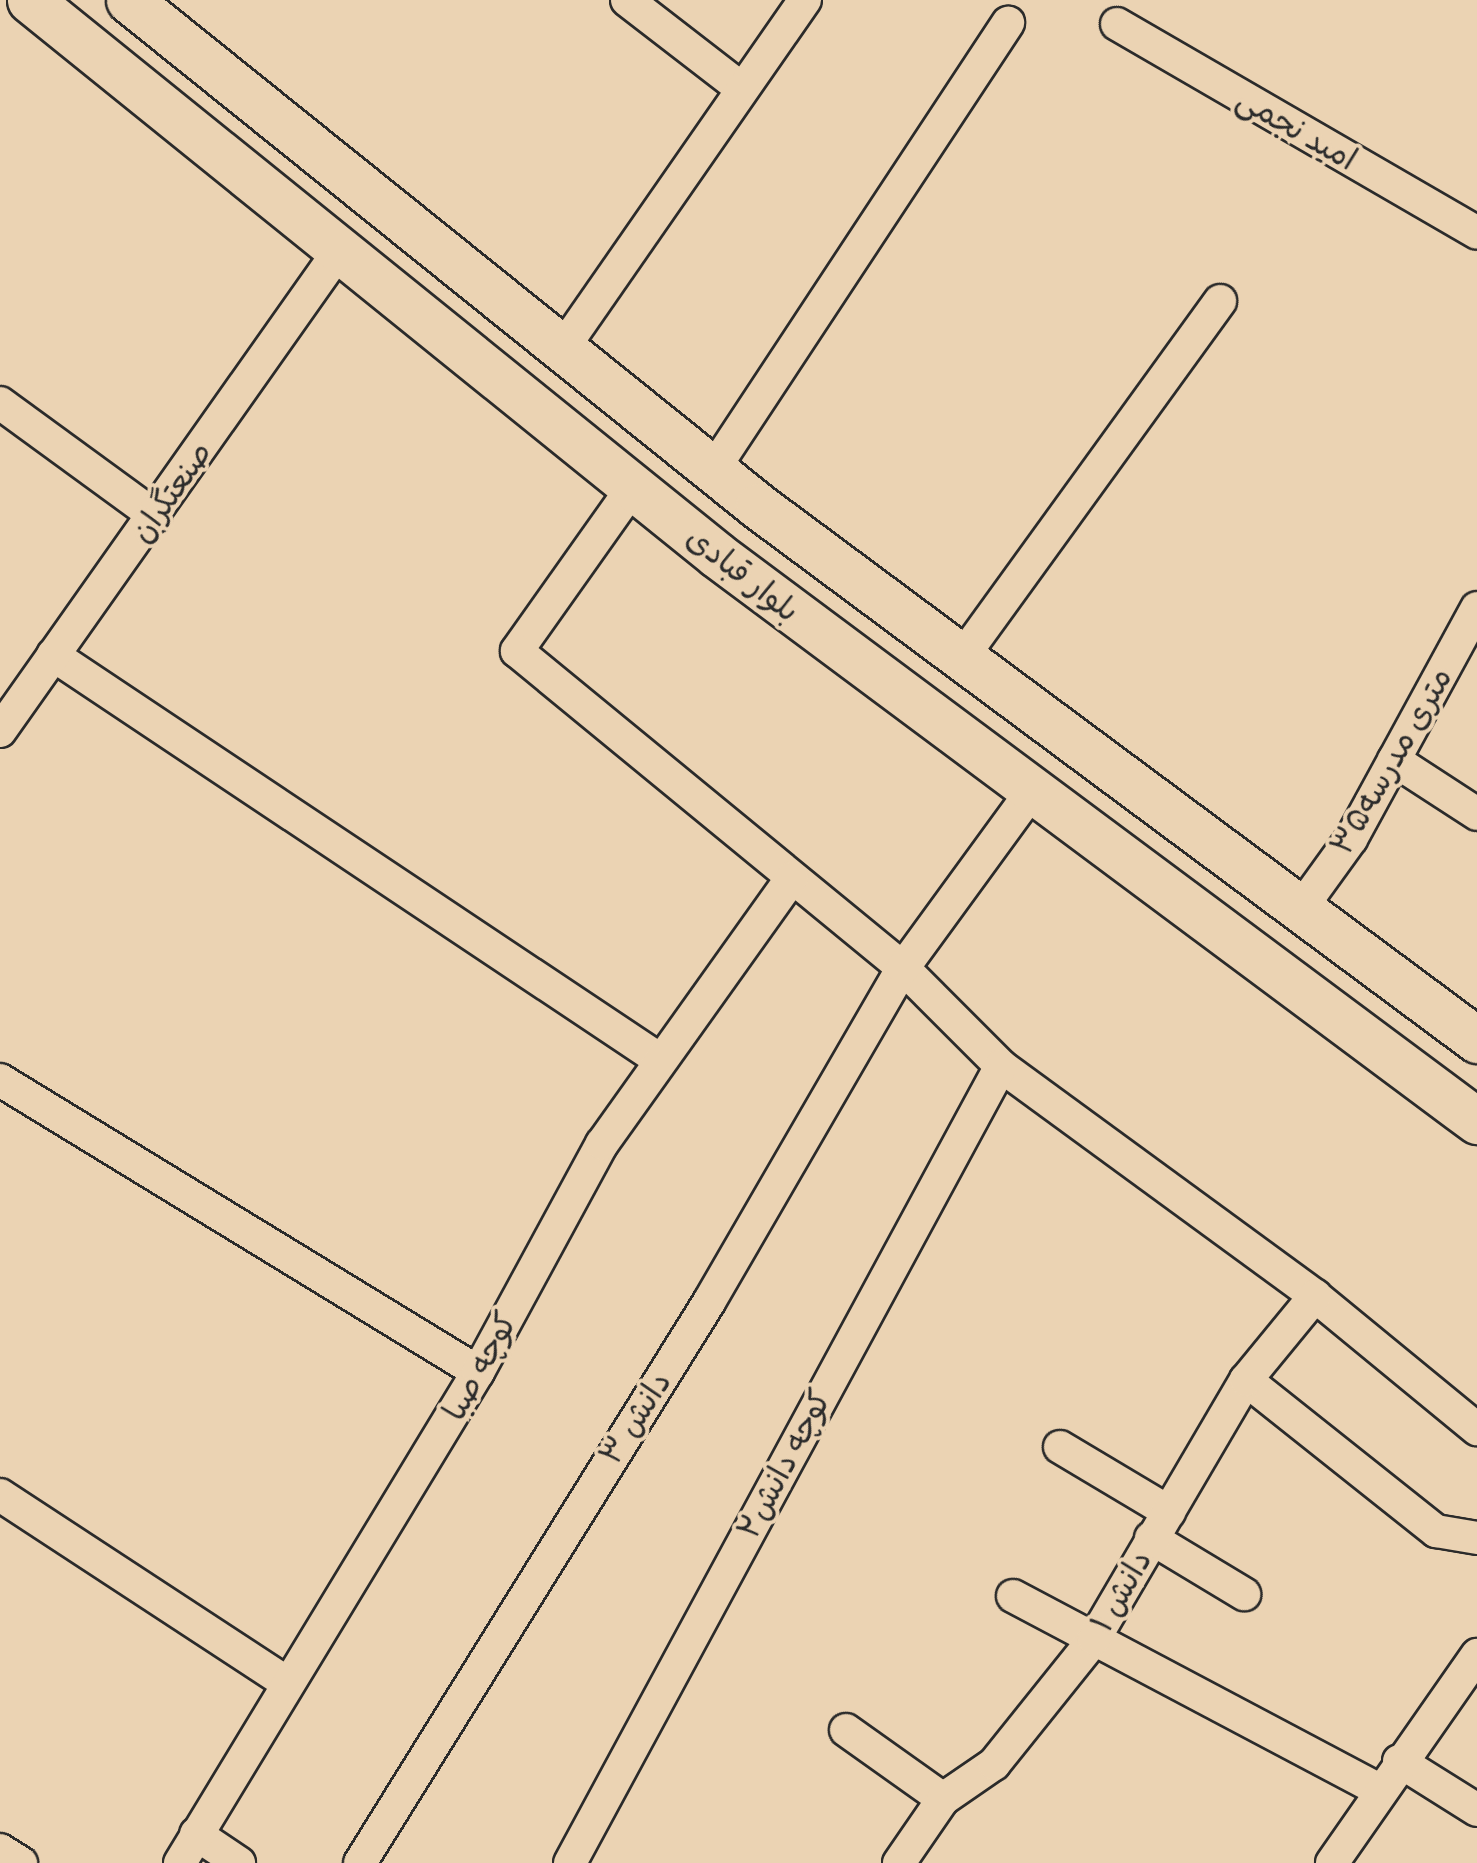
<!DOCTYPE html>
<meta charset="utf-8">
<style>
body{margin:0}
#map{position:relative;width:1477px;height:1863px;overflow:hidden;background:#ebd3b3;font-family:Itim,"Playpen Sans Arabic",sans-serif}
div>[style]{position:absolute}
.roads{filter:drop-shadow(2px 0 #2b2b2b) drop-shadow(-2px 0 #2b2b2b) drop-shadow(0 2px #2b2b2b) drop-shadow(0 -2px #2b2b2b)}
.street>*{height:32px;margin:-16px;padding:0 16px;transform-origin:16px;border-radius:16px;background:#ebd3b3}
.secondary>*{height:45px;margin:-22.5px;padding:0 22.5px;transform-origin:22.5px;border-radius:22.5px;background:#ebd3b3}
span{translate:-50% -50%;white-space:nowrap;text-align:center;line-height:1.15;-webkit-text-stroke:8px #ebd3b3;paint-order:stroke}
.street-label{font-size:32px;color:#2b2b2b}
</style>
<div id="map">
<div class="roads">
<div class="street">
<div style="left:627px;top:0;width:145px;rotate:37.7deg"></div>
<div style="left:1117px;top:24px;width:416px;rotate:30.1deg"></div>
<div style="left:563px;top:348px;width:424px;rotate:-55.2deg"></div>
<div style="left:0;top:403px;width:192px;rotate:36.1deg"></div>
<div style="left:713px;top:470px;width:536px;rotate:-56.58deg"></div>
<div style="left:633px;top:487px;width:201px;rotate:125.3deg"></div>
<div style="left:517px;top:651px;width:499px;rotate:39.4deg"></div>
<div style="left:903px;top:968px;width:139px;rotate:45deg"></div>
<div style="left:1001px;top:1066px;width:389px;rotate:36.2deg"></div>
<div style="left:1315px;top:1296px;width:210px;rotate:39.4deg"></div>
<div style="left:53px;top:655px;width:730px;rotate:33.71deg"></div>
<div style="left:961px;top:659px;width:442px;rotate:-54.1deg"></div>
<div style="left:0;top:731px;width:588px;rotate:-54.77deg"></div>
<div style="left:1394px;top:760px;width:99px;rotate:33deg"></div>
<div style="left:1299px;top:911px;width:89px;rotate:-54.2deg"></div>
<div style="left:1351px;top:839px;width:263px;rotate:-61.4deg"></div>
<div style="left:0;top:1080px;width:560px;rotate:31.42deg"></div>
<div style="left:1246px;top:1380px;width:243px;rotate:38.5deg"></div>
<div style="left:1436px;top:1531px;width:42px;rotate:9.7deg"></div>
<div style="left:1060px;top:1447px;width:127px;rotate:30.8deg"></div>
<div style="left:0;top:1495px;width:342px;rotate:33.2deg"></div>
<div style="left:1151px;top:1538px;width:109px;rotate:31.1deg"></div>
<div style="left:1013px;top:1596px;width:416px;rotate:27.9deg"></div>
<div style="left:846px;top:1730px;width:119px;rotate:35.4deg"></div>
<div style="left:1399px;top:1761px;width:92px;rotate:32.1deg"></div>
<div style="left:196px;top:1834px;width:52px;rotate:34deg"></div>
<div style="left:0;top:1850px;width:25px;rotate:32deg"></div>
<div style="left:180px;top:1863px;width:574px;rotate:-58.75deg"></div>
<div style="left:478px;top:1372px;width:260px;rotate:-61.5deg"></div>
<div style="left:602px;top:1144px;width:327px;rotate:-54.5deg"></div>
<div style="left:360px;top:1863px;width:661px;rotate:-58.11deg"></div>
<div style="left:709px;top:1302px;width:386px;rotate:-59.9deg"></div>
<div style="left:903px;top:968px;width:220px;rotate:-53.9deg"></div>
<div style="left:570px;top:1863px;width:906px;rotate:-61.6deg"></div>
<div style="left:899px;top:1863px;width:78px;rotate:-55.5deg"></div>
<div style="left:943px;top:1799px;width:62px;rotate:-34.5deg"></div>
<div style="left:994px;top:1764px;width:160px;rotate:-51.3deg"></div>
<div style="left:1094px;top:1639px;width:300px;rotate:-59.6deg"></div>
<div style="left:1246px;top:1380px;width:109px;rotate:-50.6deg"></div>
<div style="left:1332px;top:1863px;width:254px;rotate:-55.1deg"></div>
</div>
<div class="secondary">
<div style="left:30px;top:0;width:883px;rotate:38.93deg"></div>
<div style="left:717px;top:555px;width:948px;rotate:36.68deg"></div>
<div style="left:129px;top:0;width:807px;rotate:38.81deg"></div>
<div style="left:758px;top:506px;width:896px;rotate:36.6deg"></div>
</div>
</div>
<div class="street-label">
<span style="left:1297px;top:129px;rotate:30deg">امید نجمی</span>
<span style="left:171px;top:492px;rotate:-55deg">صنعتگران</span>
<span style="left:743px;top:574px;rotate:38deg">بلوار قبادی</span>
<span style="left:1391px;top:761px;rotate:-60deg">۳۵متری مدرسه</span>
<span style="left:480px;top:1366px;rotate:-61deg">کوچه صبا</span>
<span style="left:635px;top:1418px;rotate:-57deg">دانش ۳</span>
<span style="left:784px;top:1464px;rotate:-62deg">کوچه دانش۲</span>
<span style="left:1121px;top:1591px;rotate:-60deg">دانش ۱</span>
</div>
</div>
